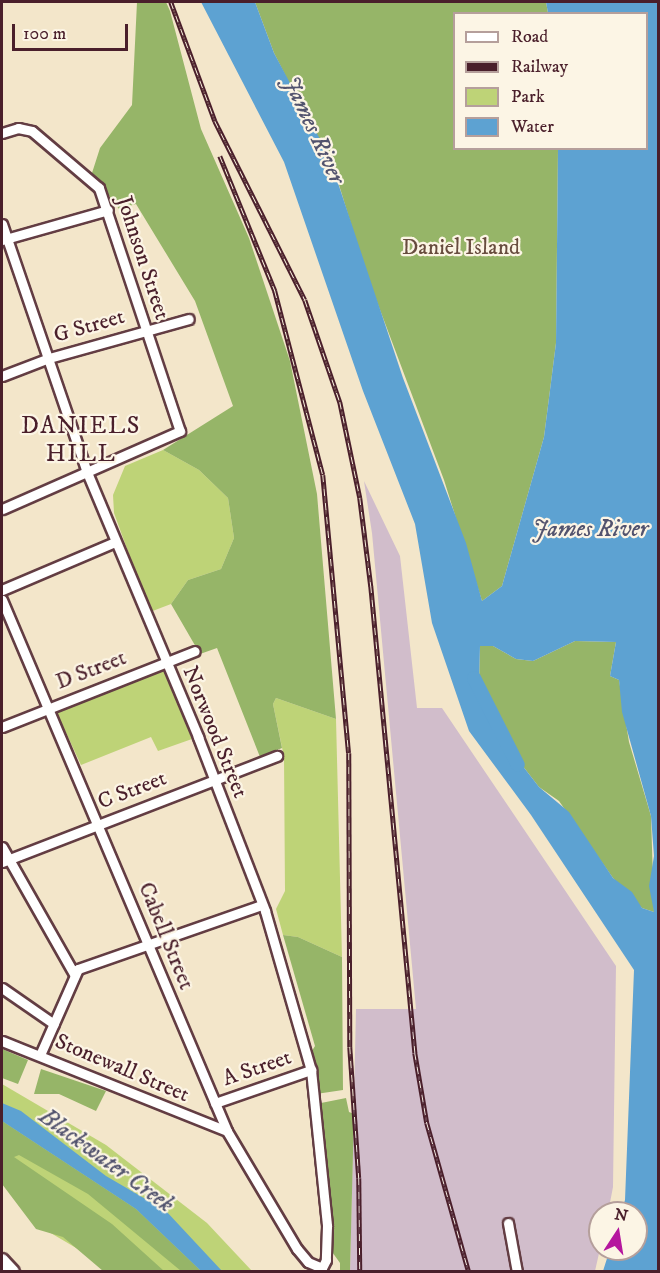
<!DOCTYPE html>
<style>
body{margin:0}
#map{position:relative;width:660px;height:1273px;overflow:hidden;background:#f3e6ca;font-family:"IM FELL DW Pica",serif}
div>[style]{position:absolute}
.industrial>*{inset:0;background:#d1bdcb}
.green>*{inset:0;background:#bed377}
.forest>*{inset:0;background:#96b568}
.water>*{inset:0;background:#5da2d2}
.river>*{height:14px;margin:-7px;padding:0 7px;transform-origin:7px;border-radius:7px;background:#5da2d2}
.roads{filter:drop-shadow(2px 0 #633d43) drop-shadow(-2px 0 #633d43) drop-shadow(0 2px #633d43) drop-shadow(0 -2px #633d43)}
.minor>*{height:9px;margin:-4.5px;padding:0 4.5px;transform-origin:4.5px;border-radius:4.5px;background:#fff}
.major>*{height:12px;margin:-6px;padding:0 6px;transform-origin:6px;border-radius:6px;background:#fff}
.rail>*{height:4.5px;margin-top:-2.25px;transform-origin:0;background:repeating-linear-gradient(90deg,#fcf5e5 0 7px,#4a1f2b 0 14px);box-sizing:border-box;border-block:2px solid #4a1f2b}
span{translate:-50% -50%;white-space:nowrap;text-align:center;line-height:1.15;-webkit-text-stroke:4.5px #fcf5e5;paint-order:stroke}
.park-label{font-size:22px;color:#674c3e}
.street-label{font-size:22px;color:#4a1f2b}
.water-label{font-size:24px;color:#52536e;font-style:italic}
.neighbourhood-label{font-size:24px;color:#4a1f2b;letter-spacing:1.5px}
.frame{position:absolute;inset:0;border:3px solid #4a1f2b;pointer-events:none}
.legend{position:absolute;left:453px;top:12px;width:195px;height:138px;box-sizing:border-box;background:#fcf5e5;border:2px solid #b59f9b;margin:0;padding:8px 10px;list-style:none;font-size:18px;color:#4a1f2b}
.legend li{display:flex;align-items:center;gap:12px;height:30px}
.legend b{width:30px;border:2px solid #b59f9b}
.north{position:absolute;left:588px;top:1201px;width:60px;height:60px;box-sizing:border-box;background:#fcf5e5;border:2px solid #b59f9b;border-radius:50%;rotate:12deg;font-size:16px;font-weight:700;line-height:24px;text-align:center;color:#4a1f2b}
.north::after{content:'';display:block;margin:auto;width:21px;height:27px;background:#b5179e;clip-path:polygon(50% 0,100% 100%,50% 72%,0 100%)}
.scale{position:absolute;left:12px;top:24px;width:116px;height:27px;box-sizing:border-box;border:3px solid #4a1f2b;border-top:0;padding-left:8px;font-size:18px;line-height:21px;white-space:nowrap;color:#4a1f2b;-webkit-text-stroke:4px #fcf5e5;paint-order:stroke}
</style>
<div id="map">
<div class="industrial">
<div style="clip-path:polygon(364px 481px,400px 556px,417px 708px,442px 708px,616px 966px,613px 1187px,608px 1213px,600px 1213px,600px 1249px,595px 1271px,350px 1272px,356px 1009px,416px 1009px,372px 533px)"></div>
</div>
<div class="green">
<div style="clip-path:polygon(163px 450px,199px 470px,228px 498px,234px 538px,221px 569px,188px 580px,171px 604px,150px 612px,114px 513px,113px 495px,125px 466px)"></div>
<div style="clip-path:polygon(164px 668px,192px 739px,158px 751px,151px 737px,81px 765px,56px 711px)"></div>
<div style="clip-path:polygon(276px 698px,336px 719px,342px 957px,298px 937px,283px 935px,276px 909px,285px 891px,284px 757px,273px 704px)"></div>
<div style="clip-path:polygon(2px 1084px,106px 1145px,207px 1223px,252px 1271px,115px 1271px,44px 1229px,2px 1179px)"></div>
</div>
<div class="forest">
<div style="clip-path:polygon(137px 2px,166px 2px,170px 11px,201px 129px,249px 238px,290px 361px,317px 494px,336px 719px,276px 698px,273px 704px,282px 748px,260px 757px,217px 648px,200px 654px,171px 604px,188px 580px,221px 569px,234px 538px,228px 498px,199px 470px,163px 450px,233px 406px,195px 301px,136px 204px,119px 209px,92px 173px,100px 148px,132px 105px)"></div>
<div style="clip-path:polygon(255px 2px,546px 2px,548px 13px,454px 14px,454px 148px,558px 149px,556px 343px,544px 437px,502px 586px,482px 601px,444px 480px,365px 270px,336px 175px,274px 53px)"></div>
<div style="clip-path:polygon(575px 641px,616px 642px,610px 676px,619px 680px,629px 742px,651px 816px,654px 912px,642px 908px,613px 878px,559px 801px,539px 787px,491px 725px,488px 703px,479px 683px,480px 646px,493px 646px,516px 659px,533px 661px)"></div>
<div style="clip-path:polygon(283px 935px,298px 937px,342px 957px,343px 1090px,316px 1094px,310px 1054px,315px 1046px)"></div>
<div style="clip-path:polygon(2px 1049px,28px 1060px,18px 1084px,2px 1078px)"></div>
<div style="clip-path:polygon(41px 1069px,106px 1091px,96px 1111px,59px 1094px,34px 1094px)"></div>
<div style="clip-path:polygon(346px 1098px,349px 1112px,354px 1114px,350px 1271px,340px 1271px,340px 1263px,330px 1249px,316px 1104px)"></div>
<div style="clip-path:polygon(2px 1121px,136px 1209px,201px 1271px,181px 1271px,88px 1194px,19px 1155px,14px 1157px,112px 1224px,164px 1271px,103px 1271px,63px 1237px,36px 1229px,2px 1184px)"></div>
</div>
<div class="water">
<div style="clip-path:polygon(evenodd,201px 2px,255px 2px,274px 53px,329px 156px,403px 378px,466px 543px,482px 601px,502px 586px,544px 437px,556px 343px,558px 149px,646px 148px,646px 14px,548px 13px,546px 2px,658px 2px,658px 1271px,603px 1271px,610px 1249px,636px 1249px,636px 1213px,621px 1213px,625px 1200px,634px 970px,531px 815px,469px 731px,432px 623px,415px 524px,363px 391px,284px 162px,201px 2px,575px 641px,616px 642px,610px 676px,619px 680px,622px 712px,651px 816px,654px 856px,649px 886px,654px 912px,642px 908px,632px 892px,613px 878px,569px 812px,539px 787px,491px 725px,488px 703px,479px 683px,480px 646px,493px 646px,516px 659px,533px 661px,575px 641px)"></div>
<div style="clip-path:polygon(2px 1103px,21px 1111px,106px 1176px,166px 1211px,222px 1271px,201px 1271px,136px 1209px,2px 1121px)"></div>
</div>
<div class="river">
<div style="left:474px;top:678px;width:97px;rotate:63.2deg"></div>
</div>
<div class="roads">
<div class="minor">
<div style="left:2px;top:133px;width:17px;rotate:-17deg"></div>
<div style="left:18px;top:128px;width:14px;rotate:12deg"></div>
<div style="left:32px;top:131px;width:88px;rotate:40.4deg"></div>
<div style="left:99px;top:188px;width:256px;rotate:71.6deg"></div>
<div style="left:180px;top:431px;width:194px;rotate:156.3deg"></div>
<div style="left:2px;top:224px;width:260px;rotate:71.1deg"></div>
<div style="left:86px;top:470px;width:290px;rotate:67.2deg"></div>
<div style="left:198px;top:737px;width:186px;rotate:68.9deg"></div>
<div style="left:265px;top:911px;width:166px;rotate:73.9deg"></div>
<div style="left:311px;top:1070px;width:157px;rotate:84.1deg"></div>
<div style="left:327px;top:1226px;width:34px;rotate:92deg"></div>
<div style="left:326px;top:1260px;width:9px;rotate:117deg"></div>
<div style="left:322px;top:1268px;width:15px;rotate:-157deg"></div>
<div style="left:308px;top:1262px;width:17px;rotate:-130deg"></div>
<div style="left:297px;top:1249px;width:137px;rotate:-120.7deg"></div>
<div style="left:227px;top:1131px;width:577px;rotate:-112.96deg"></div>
<div style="left:2px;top:240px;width:110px;rotate:-15.8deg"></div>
<div style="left:2px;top:376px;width:50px;rotate:-21deg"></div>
<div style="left:49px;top:358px;width:145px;rotate:-15.6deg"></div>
<div style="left:2px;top:590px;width:123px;rotate:-23deg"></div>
<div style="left:2px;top:727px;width:207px;rotate:-21.5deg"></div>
<div style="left:2px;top:847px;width:146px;rotate:60.4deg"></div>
<div style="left:2px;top:862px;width:295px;rotate:-21.1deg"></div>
<div style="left:2px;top:988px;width:63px;rotate:34.7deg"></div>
<div style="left:2px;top:1041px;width:242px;rotate:21.8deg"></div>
<div style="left:40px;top:1055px;width:94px;rotate:-66.2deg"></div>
<div style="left:78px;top:969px;width:195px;rotate:-19.2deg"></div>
<div style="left:215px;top:1103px;width:102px;rotate:-19deg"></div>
<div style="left:508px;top:1223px;width:50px;rotate:79.6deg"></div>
</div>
<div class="major">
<div style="left:2px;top:1260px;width:16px;rotate:47deg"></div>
</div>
</div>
<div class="rail">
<div style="left:171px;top:2px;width:127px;rotate:69.7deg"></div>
<div style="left:215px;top:121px;width:200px;rotate:63.3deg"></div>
<div style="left:305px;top:300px;width:108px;rotate:71.1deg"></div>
<div style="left:340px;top:402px;width:98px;rotate:78.2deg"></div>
<div style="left:360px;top:498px;width:89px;rotate:82.9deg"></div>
<div style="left:371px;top:586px;width:469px;rotate:84.6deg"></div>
<div style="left:415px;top:1053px;width:71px;rotate:80.3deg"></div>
<div style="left:427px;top:1123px;width:155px;rotate:74.3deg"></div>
<div style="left:220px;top:156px;width:146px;rotate:67.8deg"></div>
<div style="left:275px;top:291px;width:190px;rotate:75.4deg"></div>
<div style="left:323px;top:475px;width:279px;rotate:84.7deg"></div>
<div style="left:349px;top:753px;width:294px;rotate:89.8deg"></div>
<div style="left:350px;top:1047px;width:131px;rotate:86.1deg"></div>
<div style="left:359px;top:1178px;width:94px;rotate:89.4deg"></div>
</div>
<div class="park-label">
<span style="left:461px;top:248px">Daniel Island</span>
</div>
<div class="street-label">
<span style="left:143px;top:258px;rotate:72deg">Johnson Street</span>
<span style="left:89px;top:326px;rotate:-16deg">G Street</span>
<span style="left:91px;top:670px;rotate:-21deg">D Street</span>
<span style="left:215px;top:732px;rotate:68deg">Norwood Street</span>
<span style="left:132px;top:790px;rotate:-21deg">C Street</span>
<span style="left:166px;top:936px;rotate:68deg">Cabell Street</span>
<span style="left:122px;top:1068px;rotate:23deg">Stonewall Street</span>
<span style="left:257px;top:1068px;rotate:-19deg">A Street</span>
</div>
<div class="water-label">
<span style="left:313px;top:130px;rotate:65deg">James River</span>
<span style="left:590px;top:530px">James River</span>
<span style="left:106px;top:1161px;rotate:36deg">Blackwater Creek</span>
</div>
<div class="neighbourhood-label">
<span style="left:81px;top:441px">DANIELS<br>HILL</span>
</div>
<div class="frame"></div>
<ul class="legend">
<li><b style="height:8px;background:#fff"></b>Road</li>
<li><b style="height:8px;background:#4a1f2b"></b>Railway</li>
<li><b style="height:16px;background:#bed377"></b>Park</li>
<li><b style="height:16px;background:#5da2d2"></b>Water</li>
</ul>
<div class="north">N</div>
<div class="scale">100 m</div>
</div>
